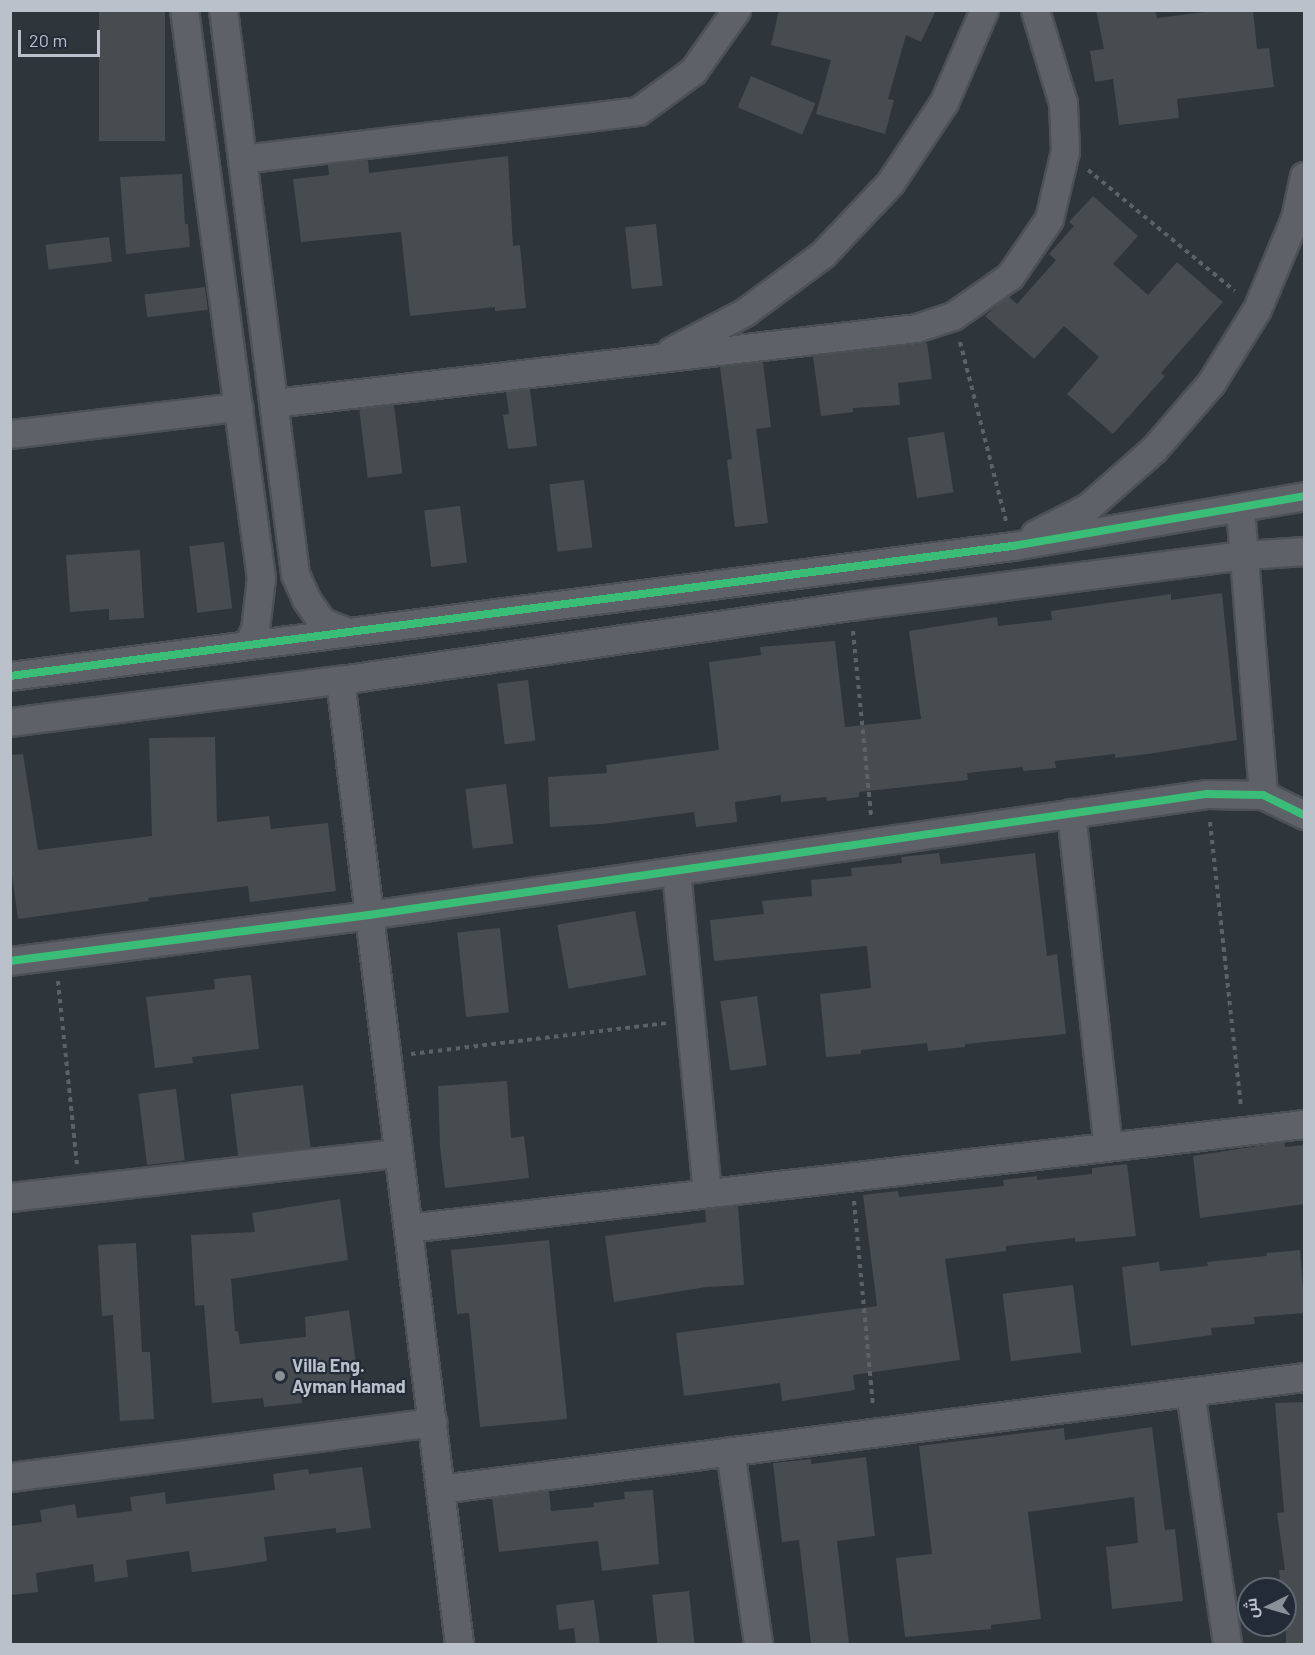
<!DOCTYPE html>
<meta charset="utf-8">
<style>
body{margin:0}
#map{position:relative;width:1315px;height:1655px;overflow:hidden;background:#2e353b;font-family:Barlow,Cairo,sans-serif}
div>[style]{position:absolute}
.building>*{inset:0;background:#474c51;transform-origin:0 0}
.path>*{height:4px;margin-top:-2px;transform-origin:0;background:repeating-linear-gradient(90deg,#5c6266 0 4.5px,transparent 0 9px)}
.roads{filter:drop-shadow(2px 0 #4c5156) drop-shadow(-2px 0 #4c5156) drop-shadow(0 2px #4c5156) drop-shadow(0 -2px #4c5156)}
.street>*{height:27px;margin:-13.5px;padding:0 13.5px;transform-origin:13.5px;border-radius:13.5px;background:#5e6268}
.cycleway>*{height:8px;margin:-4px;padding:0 4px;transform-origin:4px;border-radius:4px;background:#3abd76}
.dots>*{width:16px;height:16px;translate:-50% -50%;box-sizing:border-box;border:3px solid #222b36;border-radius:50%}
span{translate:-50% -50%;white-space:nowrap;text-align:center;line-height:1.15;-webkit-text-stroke:4.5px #222b36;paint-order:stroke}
.poi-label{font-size:18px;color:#bac1ca;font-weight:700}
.left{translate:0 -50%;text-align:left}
.frame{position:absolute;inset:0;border:12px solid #bac1ca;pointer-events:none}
.north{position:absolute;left:1237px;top:1577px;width:60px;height:60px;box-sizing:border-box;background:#222b36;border:2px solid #5f6771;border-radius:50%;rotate:265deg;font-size:16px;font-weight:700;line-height:24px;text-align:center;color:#bac1ca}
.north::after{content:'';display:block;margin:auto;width:21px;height:27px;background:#899098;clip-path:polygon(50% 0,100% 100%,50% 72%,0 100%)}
.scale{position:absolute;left:18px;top:30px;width:82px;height:27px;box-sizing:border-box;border:3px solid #bac1ca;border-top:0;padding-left:8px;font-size:18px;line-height:21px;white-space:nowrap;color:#bac1ca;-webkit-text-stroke:4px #222b36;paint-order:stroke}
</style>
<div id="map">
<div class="building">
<div style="left:99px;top:10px;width:66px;height:131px"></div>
<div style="clip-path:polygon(779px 10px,936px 10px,921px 42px,906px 35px,888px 99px,894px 100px,885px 134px,816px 114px,831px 60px,771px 45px)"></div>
<div style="clip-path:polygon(1096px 10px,1155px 10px,1157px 18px,1220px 10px,1253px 10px,1257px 49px,1269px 48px,1274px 87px,1177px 99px,1179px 118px,1119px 125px,1113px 79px,1095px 82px,1090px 51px,1104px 49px)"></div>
<div style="left:751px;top:76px;width:70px;height:34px;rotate:23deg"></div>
<div style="clip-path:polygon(508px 156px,513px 246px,520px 245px,526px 308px,495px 311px,495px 307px,410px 316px,401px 232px,301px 242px,293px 179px,329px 175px,328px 165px,368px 160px,369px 173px)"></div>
<div style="clip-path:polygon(182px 174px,185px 224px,188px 224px,190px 247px,126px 254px,120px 177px)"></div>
<div style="clip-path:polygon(1093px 196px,1138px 236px,1113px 264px,1148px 295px,1177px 262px,1223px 302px,1161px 373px,1165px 376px,1113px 434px,1067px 394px,1099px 357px,1064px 326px,1034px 359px,985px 316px,1008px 296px,1017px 304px,1056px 260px,1049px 254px,1074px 226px,1069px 222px)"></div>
<div style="left:656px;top:224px;width:62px;height:31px;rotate:84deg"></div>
<div style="left:109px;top:237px;width:25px;height:64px;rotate:83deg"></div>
<div style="left:205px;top:287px;width:23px;height:61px;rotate:83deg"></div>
<div style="clip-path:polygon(927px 343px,932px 379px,898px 383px,900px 405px,853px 408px,853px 412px,821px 416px,813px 356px)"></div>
<div style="clip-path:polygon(763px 362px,771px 427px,756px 429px,768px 523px,735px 527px,727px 460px,732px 459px,720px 367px)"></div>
<div style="clip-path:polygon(530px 389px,537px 446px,508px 449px,503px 415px,509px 414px,506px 392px)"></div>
<div style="left:394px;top:405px;width:69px;height:35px;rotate:83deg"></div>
<div style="left:944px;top:432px;width:61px;height:37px;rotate:81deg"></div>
<div style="left:584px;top:480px;width:68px;height:35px;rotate:83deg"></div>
<div style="left:460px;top:506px;width:57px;height:36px;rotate:83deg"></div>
<div style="left:224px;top:542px;width:67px;height:35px;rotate:83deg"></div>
<div style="clip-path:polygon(140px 550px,144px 618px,109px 620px,109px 609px,70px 612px,66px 555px)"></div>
<div style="clip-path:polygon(1222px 593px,1237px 740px,1148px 754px,1115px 758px,1115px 754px,1055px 761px,1056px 768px,1023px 771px,1023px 767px,967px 773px,968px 780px,859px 792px,859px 797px,827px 801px,826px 797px,781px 802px,781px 795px,735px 802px,737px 822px,696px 827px,694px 812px,603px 824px,550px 827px,548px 777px,607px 773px,606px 765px,719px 750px,709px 662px,761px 655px,760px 647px,835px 641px,845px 727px,921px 719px,909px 631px,997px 617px,998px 626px,1052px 620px,1051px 611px,1171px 594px,1171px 600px)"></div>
<div style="left:528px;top:680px;width:61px;height:31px;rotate:83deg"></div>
<div style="clip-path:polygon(215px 737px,217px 822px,269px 816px,271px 829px,328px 823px,336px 891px,250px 902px,248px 886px,148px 898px,149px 901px,18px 919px,10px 861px,10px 755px,23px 754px,38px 850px,152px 836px,149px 738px)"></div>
<div style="left:506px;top:784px;width:60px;height:41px;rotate:83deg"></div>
<div style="clip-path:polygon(939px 853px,941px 864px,1035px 853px,1047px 956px,1057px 954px,1066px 1034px,965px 1044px,965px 1047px,928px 1051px,927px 1043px,861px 1050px,861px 1054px,826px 1057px,820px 994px,871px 988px,867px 946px,714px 961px,710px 920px,764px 914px,762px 901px,812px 896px,811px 880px,852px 876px,851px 868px,902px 863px,901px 857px)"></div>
<div style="left:635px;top:911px;width:65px;height:79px;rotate:80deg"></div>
<div style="left:500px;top:928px;width:85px;height:43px;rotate:84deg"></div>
<div style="clip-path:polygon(251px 975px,259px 1049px,192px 1057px,193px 1063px,155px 1068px,146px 997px,215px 989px,214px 979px)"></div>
<div style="left:757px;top:996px;width:70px;height:37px;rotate:82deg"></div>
<div style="clip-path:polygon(507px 1081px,511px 1138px,524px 1136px,529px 1178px,445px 1188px,440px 1146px,438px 1086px)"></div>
<div style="left:303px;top:1085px;width:63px;height:73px;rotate:83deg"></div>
<div style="left:176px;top:1089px;width:72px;height:38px;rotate:83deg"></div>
<div style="clip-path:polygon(1284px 1142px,1285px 1147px,1305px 1145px,1305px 1204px,1200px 1218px,1193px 1156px)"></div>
<div style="clip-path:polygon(1127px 1164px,1136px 1236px,1075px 1242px,1075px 1238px,1006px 1246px,1006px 1251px,945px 1259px,960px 1360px,853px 1375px,855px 1390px,782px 1401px,780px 1383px,684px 1396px,676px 1333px,877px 1306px,863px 1195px,898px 1191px,899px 1197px,1004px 1186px,1003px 1180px,1037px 1176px,1037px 1180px,1092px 1174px,1092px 1168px)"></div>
<div style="clip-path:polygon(340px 1199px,348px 1260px,231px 1279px,235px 1331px,238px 1331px,240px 1344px,306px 1337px,305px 1317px,349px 1310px,359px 1388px,301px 1395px,302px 1403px,264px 1407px,263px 1398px,212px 1403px,204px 1305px,195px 1306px,191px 1235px,255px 1232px,252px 1213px)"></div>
<div style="clip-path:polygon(738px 1206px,744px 1285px,706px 1287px,614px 1302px,605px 1236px,706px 1222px,705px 1209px)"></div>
<div style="clip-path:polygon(549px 1240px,567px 1419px,480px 1427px,469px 1313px,457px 1314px,451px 1250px)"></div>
<div style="clip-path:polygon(136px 1243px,142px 1352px,150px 1352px,154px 1419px,120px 1421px,113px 1315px,102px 1316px,98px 1245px)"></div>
<div style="clip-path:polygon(1300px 1250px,1305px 1313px,1254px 1317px,1255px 1324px,1211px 1328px,1212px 1335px,1131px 1346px,1122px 1267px,1159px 1262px,1160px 1271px,1208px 1266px,1207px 1262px,1267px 1256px,1266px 1253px)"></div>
<div style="left:1073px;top:1285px;width:68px;height:71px;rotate:83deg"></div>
<div style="clip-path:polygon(1305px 1402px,1305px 1644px,1286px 1644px,1285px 1589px,1281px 1589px,1279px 1570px,1285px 1570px,1277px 1513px,1284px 1512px,1275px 1403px)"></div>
<div style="clip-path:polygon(1152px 1427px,1165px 1530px,1175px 1529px,1183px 1601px,1112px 1609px,1106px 1547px,1138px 1543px,1134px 1497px,1028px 1512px,1041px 1619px,991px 1625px,991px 1629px,905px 1637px,896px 1558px,932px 1554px,919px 1446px,1064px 1428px,1065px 1440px)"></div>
<div style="clip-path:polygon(866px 1457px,875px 1536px,837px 1541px,849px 1644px,811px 1644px,799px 1540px,782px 1542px,773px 1463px,811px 1459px,811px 1464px)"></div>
<div style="clip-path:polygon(362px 1467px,371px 1528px,336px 1533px,336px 1528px,264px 1537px,267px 1561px,230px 1567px,192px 1572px,189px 1551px,126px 1560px,128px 1577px,95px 1582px,93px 1564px,36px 1573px,38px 1592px,10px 1595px,10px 1526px,42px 1522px,40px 1510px,75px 1504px,77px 1518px,132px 1511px,130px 1497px,165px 1492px,166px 1504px,275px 1490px,273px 1474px,308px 1469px,309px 1474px)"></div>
<div style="clip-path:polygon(653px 1490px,659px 1564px,602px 1571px,598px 1541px,499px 1552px,492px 1498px,549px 1491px,551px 1511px,594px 1507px,593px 1503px,625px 1499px,624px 1492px)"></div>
<div style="left:689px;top:1591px;width:53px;height:37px;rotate:84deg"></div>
<div style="clip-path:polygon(594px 1600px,600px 1644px,576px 1644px,574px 1628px,559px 1630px,556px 1605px)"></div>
</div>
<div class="path">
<div style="left:1088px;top:170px;width:190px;rotate:39.5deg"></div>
<div style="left:960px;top:342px;width:185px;rotate:75.6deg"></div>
<div style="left:853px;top:631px;width:185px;rotate:84.4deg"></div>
<div style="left:1210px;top:822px;width:286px;rotate:83.8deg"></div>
<div style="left:58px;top:981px;width:184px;rotate:84.1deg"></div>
<div style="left:411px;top:1054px;width:257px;rotate:-6.9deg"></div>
<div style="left:854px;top:1201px;width:206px;rotate:84.7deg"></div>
</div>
<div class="roads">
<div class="street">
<div style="left:184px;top:10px;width:573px;rotate:82.28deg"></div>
<div style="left:261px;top:578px;width:51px;rotate:96.7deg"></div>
<div style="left:255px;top:629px;width:17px;rotate:115deg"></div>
<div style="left:223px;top:10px;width:569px;rotate:82.72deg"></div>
<div style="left:295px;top:574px;width:27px;rotate:66deg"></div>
<div style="left:306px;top:599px;width:28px;rotate:55deg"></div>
<div style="left:322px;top:622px;width:28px;rotate:21deg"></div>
<div style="left:242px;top:159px;width:399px;rotate:-6.9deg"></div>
<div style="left:638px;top:111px;width:68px;rotate:-36deg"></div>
<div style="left:693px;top:71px;width:75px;rotate:-54.8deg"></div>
<div style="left:671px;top:351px;width:84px;rotate:-27.8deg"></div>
<div style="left:745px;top:312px;width:97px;rotate:-36.6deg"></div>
<div style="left:823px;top:254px;width:98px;rotate:-46.7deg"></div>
<div style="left:890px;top:183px;width:97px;rotate:-56.3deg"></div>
<div style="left:944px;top:102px;width:100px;rotate:-66.5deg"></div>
<div style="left:274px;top:403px;width:646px;rotate:-6.66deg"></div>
<div style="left:916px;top:328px;width:39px;rotate:-18deg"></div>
<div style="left:953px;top:316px;width:70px;rotate:-35.1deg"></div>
<div style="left:1010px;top:276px;width:69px;rotate:-55.6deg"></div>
<div style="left:1049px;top:219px;width:70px;rotate:-76.8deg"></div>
<div style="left:1065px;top:151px;width:48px;rotate:-92.4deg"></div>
<div style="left:1063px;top:103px;width:97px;rotate:-106.8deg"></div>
<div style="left:10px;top:434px;width:230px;rotate:-6.8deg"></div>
<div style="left:1240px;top:508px;width:288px;rotate:85.4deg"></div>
<div style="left:1035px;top:534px;width:59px;rotate:-27deg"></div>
<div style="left:1088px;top:507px;width:88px;rotate:-41.3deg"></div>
<div style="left:1154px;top:449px;width:87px;rotate:-49.2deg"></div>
<div style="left:1211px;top:383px;width:87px;rotate:-58.1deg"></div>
<div style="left:1257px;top:309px;width:99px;rotate:-67.3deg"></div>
<div style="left:1295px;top:218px;width:43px;rotate:-77.9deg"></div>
<div style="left:10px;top:676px;width:1011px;rotate:-7.39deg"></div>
<div style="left:1013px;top:546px;width:295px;rotate:-9.7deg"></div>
<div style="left:340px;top:680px;width:971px;rotate:82.96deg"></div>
<div style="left:10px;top:722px;width:333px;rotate:-7.3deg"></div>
<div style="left:340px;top:680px;width:515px;rotate:-8.26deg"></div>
<div style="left:850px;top:606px;width:398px;rotate:-7.4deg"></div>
<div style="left:1245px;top:555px;width:59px;rotate:-3.9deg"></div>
<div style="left:1071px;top:813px;width:335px;rotate:83.7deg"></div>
<div style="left:676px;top:871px;width:323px;rotate:84.5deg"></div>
<div style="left:10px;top:961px;width:362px;rotate:-7.3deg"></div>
<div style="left:369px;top:915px;width:847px;rotate:-8.22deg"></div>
<div style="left:1207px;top:794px;width:56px;rotate:1deg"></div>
<div style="left:1263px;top:795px;width:46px;rotate:26deg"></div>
<div style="left:10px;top:1197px;width:390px;rotate:-6.5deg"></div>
<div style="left:408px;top:1228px;width:902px;rotate:-6.62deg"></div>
<div style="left:1190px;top:1392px;width:255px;rotate:81.6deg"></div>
<div style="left:730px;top:1451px;width:195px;rotate:81.7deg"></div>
<div style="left:10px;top:1477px;width:426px;rotate:-7.4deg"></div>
<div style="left:440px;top:1489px;width:871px;rotate:-7.39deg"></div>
</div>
</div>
<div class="cycleway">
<div style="left:10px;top:676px;width:1011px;rotate:-7.39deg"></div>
<div style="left:1013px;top:546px;width:295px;rotate:-9.7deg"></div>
<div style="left:10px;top:961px;width:362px;rotate:-7.3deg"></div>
<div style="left:369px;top:915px;width:847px;rotate:-8.22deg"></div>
<div style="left:1207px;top:794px;width:56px;rotate:1deg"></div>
<div style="left:1263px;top:795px;width:46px;rotate:26deg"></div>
</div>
<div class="dots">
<div style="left:280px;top:1376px;background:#899098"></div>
</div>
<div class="poi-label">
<span class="left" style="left:292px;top:1376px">Villa Eng.<br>Ayman Hamad</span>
</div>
<div class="frame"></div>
<div class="north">ش</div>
<div class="scale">20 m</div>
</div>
